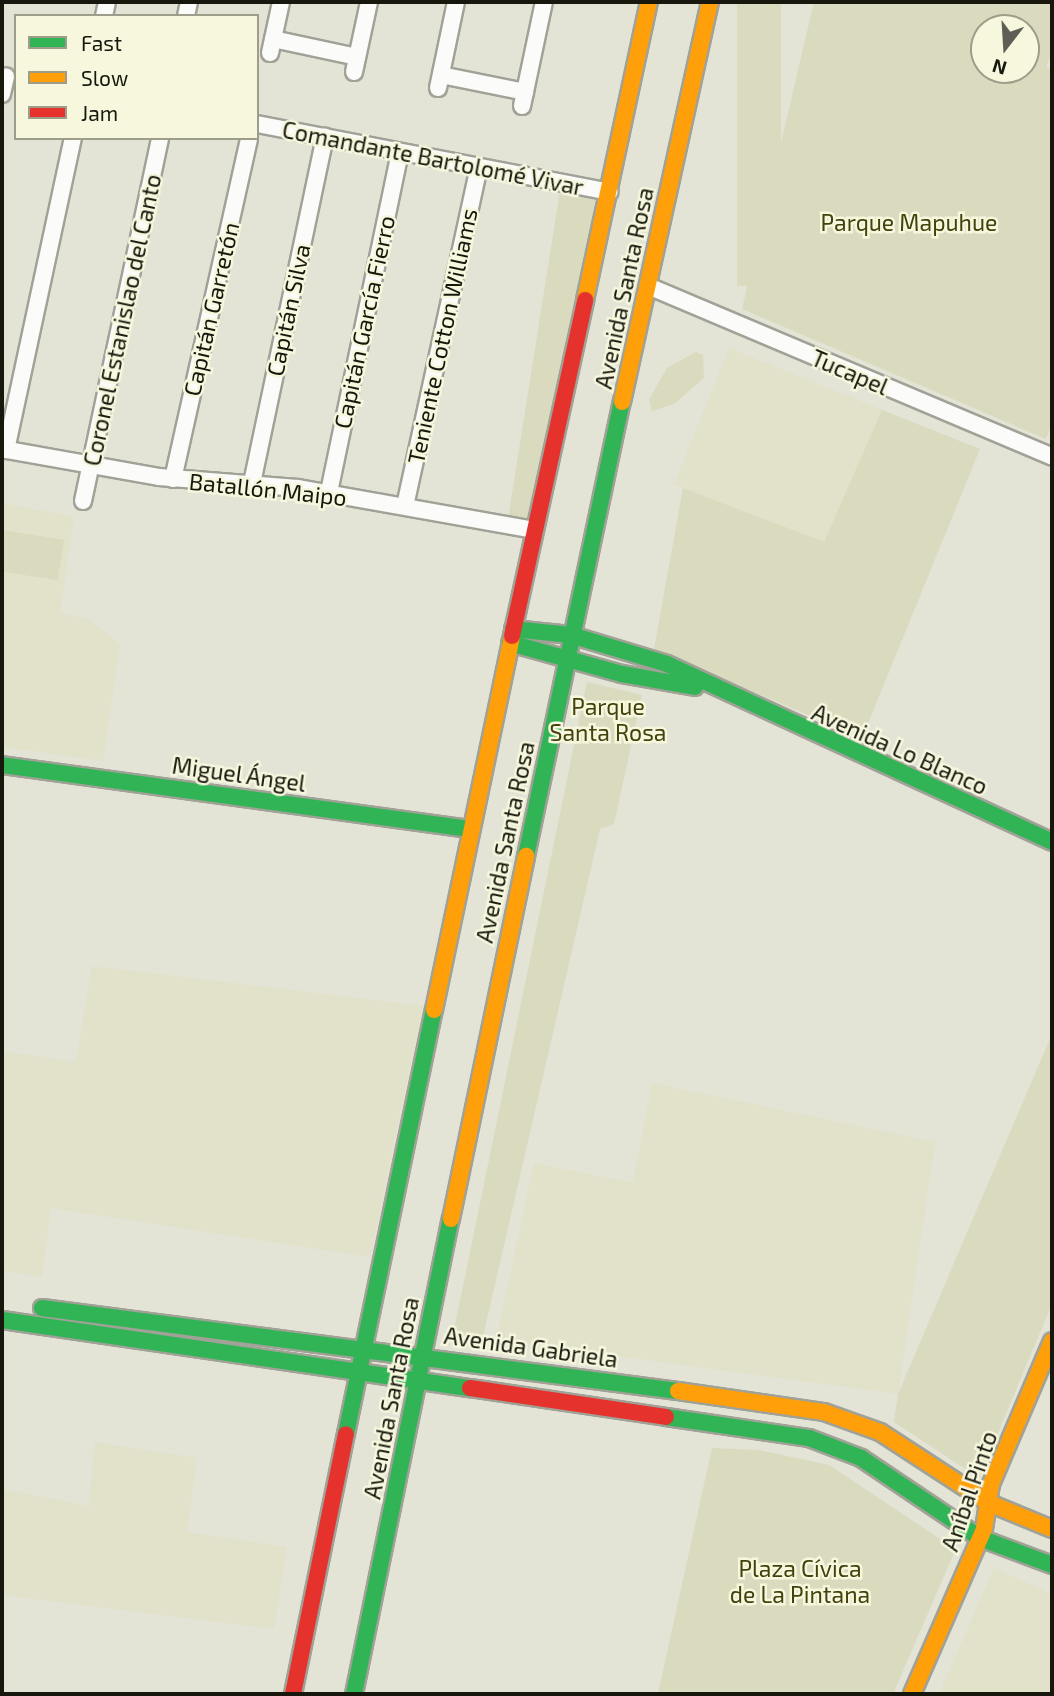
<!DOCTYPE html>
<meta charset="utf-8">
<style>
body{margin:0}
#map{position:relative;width:1054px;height:1696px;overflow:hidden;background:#e3e3d6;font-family:"Exo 2",sans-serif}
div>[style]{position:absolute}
.built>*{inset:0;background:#e2e2ca;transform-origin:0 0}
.green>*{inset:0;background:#dadabf;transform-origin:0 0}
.roads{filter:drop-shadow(2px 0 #a1a297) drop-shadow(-2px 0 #a1a297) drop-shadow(0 2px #a1a297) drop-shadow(0 -2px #a1a297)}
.street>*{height:16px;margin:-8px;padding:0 8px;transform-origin:8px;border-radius:8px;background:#fbfbf9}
.fast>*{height:16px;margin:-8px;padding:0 8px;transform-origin:8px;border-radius:8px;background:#30b455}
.slow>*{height:16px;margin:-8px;padding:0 8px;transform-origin:8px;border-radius:8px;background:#ff9f0a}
.jam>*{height:16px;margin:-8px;padding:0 8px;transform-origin:8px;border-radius:8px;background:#e5322d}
span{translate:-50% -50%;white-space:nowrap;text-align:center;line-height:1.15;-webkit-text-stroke:5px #f6f7dd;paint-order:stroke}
.street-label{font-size:23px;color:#17170e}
.park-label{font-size:23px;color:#43420c}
.frame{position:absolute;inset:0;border:4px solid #17170e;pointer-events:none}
.legend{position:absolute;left:14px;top:14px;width:245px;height:126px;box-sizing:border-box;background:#f6f7dd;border:2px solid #9d9d8a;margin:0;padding:9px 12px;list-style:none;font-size:21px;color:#17170e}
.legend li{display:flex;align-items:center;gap:14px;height:35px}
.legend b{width:35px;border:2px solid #9d9d8a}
.north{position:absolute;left:970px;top:14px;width:70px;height:70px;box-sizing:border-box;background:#f6f7dd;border:2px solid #9d9d8a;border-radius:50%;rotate:197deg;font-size:19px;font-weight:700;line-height:28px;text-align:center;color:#17170e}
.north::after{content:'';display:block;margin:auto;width:24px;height:32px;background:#5e5e54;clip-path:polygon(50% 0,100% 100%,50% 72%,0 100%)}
</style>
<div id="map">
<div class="built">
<div style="left:729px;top:348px;width:165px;height:147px;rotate:22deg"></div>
<div style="clip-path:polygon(2px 503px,74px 517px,60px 613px,90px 620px,120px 644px,103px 761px,2px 747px)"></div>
<div style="clip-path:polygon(92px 966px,423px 1006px,370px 1257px,51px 1208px,42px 1277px,2px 1271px,2px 1051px,76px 1062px)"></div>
<div style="clip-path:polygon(652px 1083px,935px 1142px,898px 1394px,496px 1340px,534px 1163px,633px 1183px)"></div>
<div style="clip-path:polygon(95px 1442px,197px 1458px,187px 1532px,287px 1547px,274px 1629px,2px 1595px,2px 1489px,89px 1506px)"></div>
<div style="clip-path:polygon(994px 1568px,1052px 1594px,1052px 1694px,939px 1694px)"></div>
</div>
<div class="green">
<div style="left:737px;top:2px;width:44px;height:284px"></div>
<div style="clip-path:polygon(evenodd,814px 2px,1052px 2px,1052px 53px,1046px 67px,1052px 70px,1052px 423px,1046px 439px,742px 309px,814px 2px,984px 28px,1026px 28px,1026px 70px,984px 70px,984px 28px)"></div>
<div style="left:560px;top:191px;width:36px;height:330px;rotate:9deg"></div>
<div style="clip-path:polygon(696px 352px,703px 355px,704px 378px,674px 404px,652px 411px,649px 400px,667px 368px)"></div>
<div style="clip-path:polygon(882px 410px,980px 449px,862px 738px,654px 649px,683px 488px,824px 542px)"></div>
<div style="left:2px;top:530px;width:63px;height:41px;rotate:9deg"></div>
<div style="clip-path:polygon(587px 682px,642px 695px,614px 824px,600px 829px,481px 1345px,452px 1340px)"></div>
<div style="clip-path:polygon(1052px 1034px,1052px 1304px,979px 1478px,894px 1422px,898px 1394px)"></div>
<div style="clip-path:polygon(712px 1448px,759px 1450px,829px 1465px,949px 1545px,957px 1546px,893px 1694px,658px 1694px)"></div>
</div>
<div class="roads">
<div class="street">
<div style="left:104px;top:16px;width:14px;rotate:-78deg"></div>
<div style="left:186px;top:16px;width:14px;rotate:-78deg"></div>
<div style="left:273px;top:39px;width:86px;rotate:12.1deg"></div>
<div style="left:270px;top:53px;width:52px;rotate:-77.8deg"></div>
<div style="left:354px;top:72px;width:72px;rotate:-77.9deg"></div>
<div style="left:441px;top:75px;width:86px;rotate:11.4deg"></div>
<div style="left:438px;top:88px;width:88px;rotate:-78.2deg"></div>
<div style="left:2px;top:94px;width:18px;rotate:-77deg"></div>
<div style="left:522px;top:106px;width:106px;rotate:-78.1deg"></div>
<div style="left:257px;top:124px;width:359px;rotate:10.9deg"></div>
<div style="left:648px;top:286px;width:439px;rotate:22.9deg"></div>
<div style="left:2px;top:449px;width:159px;rotate:10.1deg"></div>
<div style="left:159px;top:477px;width:139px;rotate:4.5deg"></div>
<div style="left:298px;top:488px;width:240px;rotate:10.1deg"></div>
<div style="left:6px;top:450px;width:319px;rotate:-77.9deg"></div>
<div style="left:173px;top:479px;width:349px;rotate:-77.4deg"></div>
<div style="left:252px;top:483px;width:354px;rotate:-78.1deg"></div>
<div style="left:329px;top:492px;width:347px;rotate:-78.2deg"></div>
<div style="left:83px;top:501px;width:371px;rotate:-78deg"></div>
<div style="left:405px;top:506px;width:347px;rotate:-77.7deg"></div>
</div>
<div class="fast">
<div style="left:513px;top:629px;width:58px;rotate:5.9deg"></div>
<div style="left:571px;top:635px;width:100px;rotate:16.8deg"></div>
<div style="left:667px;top:664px;width:424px;rotate:24.8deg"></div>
<div style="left:510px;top:643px;width:116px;rotate:15.5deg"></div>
<div style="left:622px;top:674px;width:74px;rotate:10.1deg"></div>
<div style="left:2px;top:765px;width:473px;rotate:7.8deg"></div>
<div style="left:526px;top:856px;width:464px;rotate:-78.1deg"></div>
<div style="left:42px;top:1308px;width:641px;rotate:7.44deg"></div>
<div style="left:2px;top:1320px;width:473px;rotate:8.3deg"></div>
<div style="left:666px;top:1417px;width:145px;rotate:8.4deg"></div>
<div style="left:809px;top:1438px;width:56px;rotate:21deg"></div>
<div style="left:861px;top:1458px;width:143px;rotate:33.9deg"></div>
<div style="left:980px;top:1538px;width:77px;rotate:20.6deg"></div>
<div style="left:346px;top:1434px;width:433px;rotate:-78.3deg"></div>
<div style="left:354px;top:1694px;width:485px;rotate:-78.5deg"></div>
</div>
<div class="slow">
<div style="left:585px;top:300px;width:305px;rotate:-77.9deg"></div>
<div style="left:622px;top:402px;width:410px;rotate:-77.6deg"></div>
<div style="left:434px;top:1010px;width:382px;rotate:-78.2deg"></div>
<div style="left:451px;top:1219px;width:371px;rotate:-78.3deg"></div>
<div style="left:678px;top:1391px;width:148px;rotate:8.2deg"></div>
<div style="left:824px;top:1412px;width:59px;rotate:19.7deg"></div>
<div style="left:880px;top:1432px;width:130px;rotate:33.1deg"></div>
<div style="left:989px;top:1503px;width:68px;rotate:22.4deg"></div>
<div style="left:912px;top:1694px;width:180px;rotate:-66.4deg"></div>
<div style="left:984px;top:1529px;width:46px;rotate:-81.2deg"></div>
<div style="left:991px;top:1484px;width:155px;rotate:-66.9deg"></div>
</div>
<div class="jam">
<div style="left:512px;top:636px;width:344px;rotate:-77.7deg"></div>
<div style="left:470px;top:1388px;width:198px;rotate:8.4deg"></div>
<div style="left:293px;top:1694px;width:265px;rotate:-78.5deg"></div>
</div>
</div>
<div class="street-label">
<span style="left:433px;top:158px;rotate:11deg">Comandante Bartolomé Vivar</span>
<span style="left:624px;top:288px;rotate:-78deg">Avenida Santa Rosa</span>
<span style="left:211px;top:309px;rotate:-77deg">Capitán Garretón</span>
<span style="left:288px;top:310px;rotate:-78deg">Capitán Silva</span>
<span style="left:122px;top:320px;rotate:-78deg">Coronel Estanislao del Canto</span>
<span style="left:364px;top:322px;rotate:-78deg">Capitán García Fierro</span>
<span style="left:442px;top:336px;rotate:-78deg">Teniente Cotton Williams</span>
<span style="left:850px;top:372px;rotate:23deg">Tucapel</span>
<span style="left:268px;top:489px;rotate:6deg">Batallón Maipo</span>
<span style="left:900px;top:749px;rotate:24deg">Avenida Lo Blanco</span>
<span style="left:239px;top:774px;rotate:8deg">Miguel Ángel</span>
<span style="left:505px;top:842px;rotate:-78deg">Avenida Santa Rosa</span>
<span style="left:531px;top:1347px;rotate:8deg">Avenida Gabriela</span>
<span style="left:391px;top:1398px;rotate:-79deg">Avenida Santa Rosa</span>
<span style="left:969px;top:1491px;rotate:-71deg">Aníbal Pinto</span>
</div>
<div class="park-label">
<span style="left:909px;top:222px">Parque Mapuhue</span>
<span style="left:608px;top:719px">Parque<br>Santa Rosa</span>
<span style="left:800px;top:1581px">Plaza Cívica<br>de La Pintana</span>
</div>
<div class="frame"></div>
<ul class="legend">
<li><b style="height:9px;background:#30b455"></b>Fast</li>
<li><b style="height:9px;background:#ff9f0a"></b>Slow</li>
<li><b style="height:9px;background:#e5322d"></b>Jam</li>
</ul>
<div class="north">N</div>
</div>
